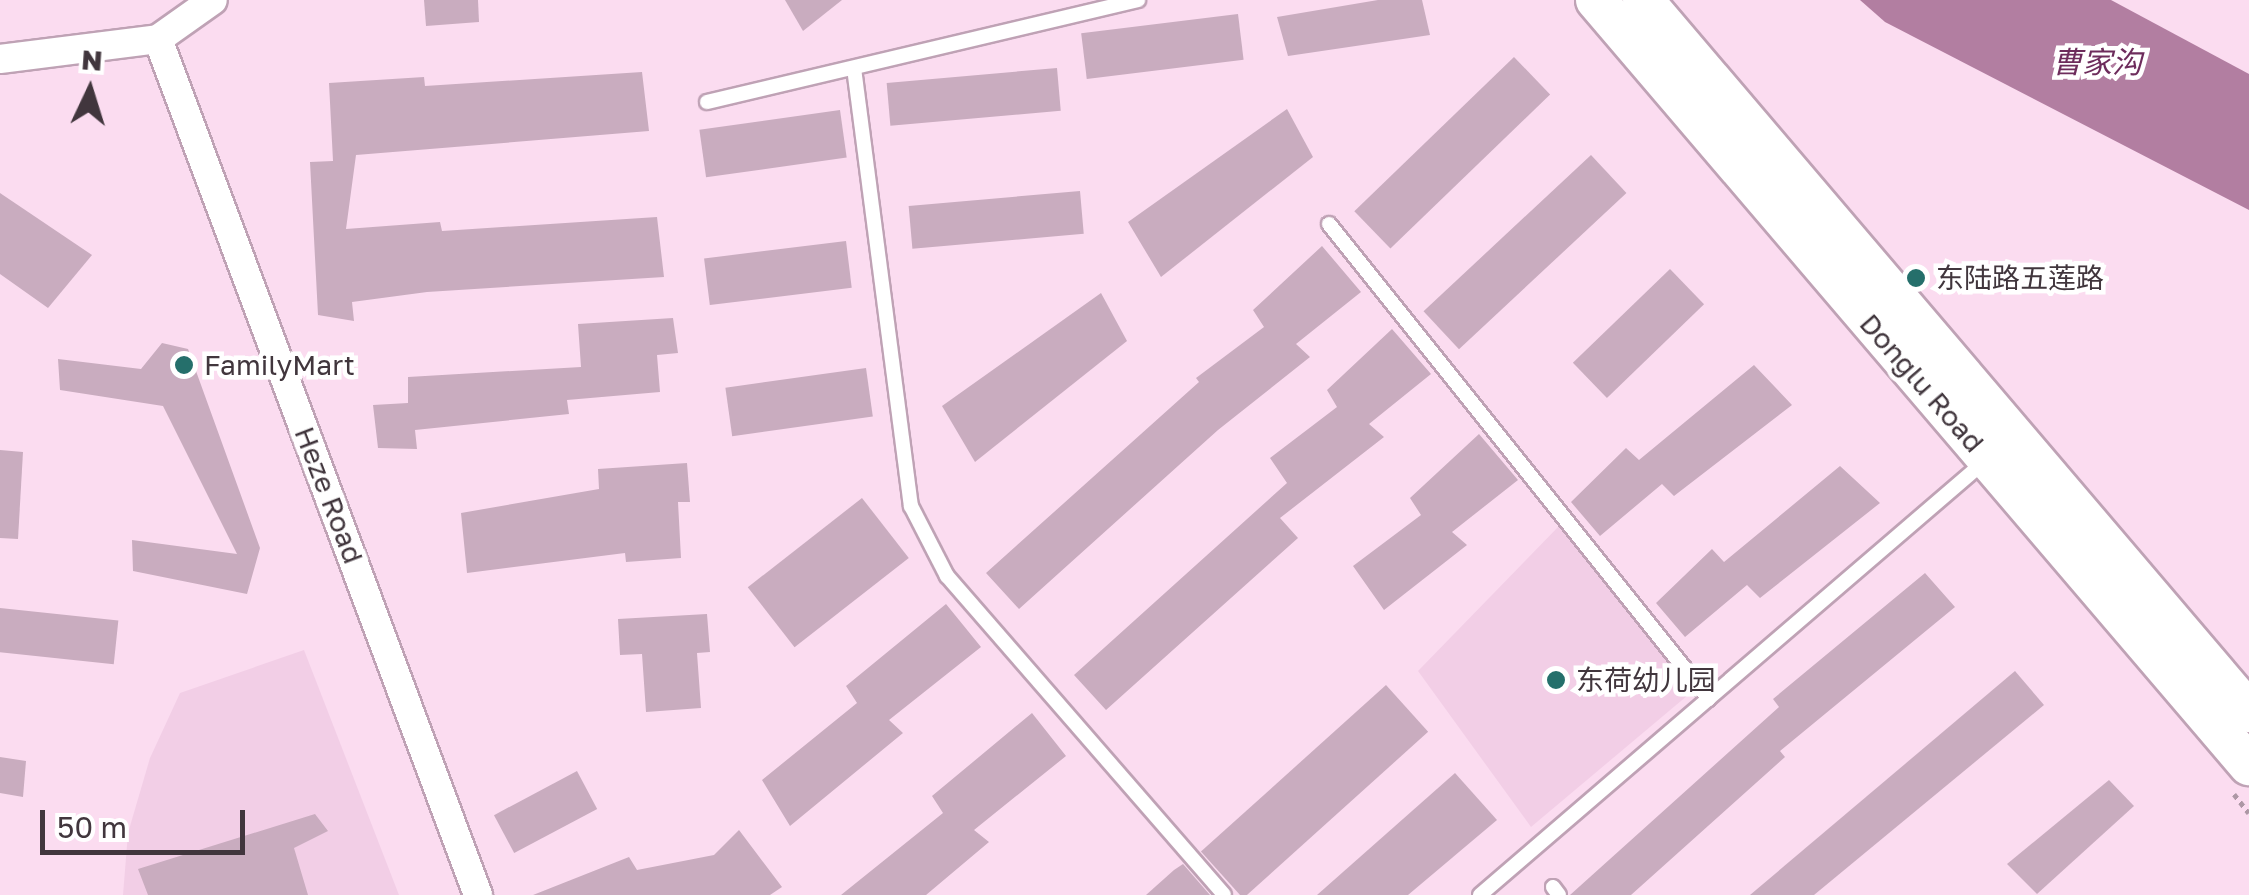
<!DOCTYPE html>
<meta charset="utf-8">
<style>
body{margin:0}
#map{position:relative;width:2249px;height:895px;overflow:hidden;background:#fbdcf0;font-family:"Golos Text","Noto Sans SC",sans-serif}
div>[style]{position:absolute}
.built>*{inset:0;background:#f2cee6}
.water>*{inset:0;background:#b27ea1}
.building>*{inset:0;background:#c9acbf;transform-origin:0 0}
.path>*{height:5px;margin-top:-2.5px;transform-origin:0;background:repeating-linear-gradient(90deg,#ad97a5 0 5px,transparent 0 10px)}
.roads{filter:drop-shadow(2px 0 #bfa2b5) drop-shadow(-2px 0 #bfa2b5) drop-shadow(0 2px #bfa2b5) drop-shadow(0 -2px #bfa2b5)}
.lane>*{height:14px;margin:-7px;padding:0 7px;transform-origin:7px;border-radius:7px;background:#fff}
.street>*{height:28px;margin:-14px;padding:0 14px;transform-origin:14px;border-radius:14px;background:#fff}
.secondary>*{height:40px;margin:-20px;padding:0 20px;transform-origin:20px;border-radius:20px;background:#fff}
.dots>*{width:28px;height:28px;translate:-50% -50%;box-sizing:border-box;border:5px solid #fff;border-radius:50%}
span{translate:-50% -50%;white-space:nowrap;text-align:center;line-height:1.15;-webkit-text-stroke:9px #fff;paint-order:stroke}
.poi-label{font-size:28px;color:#41363d}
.left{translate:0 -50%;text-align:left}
.street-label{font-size:28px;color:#41363d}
.water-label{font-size:30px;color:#6d2c5c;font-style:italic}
.north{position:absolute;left:40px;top:40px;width:100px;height:100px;-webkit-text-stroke:8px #fff;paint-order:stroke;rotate:4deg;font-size:28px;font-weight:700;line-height:40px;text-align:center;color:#41363d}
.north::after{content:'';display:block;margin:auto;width:35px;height:45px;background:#41363d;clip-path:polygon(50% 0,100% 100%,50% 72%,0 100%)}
.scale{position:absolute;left:40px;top:810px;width:205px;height:45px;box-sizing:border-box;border:5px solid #41363d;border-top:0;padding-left:12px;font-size:30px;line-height:35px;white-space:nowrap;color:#41363d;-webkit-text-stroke:8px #fff;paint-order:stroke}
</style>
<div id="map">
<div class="built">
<div style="clip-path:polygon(1560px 525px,1694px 690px,1531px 827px,1418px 671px)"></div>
<div style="clip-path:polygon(304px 650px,399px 895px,123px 895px,128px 833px,150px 758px,180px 693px)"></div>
</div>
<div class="water">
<div style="clip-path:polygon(1860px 0,2111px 0,2249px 74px,2249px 210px,1885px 22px)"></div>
</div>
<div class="building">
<div style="clip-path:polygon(424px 0,478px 0,479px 22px,426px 26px)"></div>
<div style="clip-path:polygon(785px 0,842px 0,803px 31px)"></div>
<div style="clip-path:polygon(1378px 0,1422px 0,1430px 35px,1288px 56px,1277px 17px)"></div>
<div style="left:1238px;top:14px;width:46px;height:158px;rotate:83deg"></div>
<div style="left:1514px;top:57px;width:52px;height:222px;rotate:46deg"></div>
<div style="left:1057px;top:68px;width:43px;height:171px;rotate:85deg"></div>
<div style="clip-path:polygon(642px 72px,649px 131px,356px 155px,346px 229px,440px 222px,442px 231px,657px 217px,664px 277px,427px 292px,352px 302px,354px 321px,318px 315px,310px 162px,333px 161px,329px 83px,424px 77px,425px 86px)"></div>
<div style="clip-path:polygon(1287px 109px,1313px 157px,1161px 277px,1128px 222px)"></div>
<div style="left:840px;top:110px;width:48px;height:142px;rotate:82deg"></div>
<div style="left:1591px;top:155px;width:52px;height:229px;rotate:47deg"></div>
<div style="left:1080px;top:191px;width:43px;height:172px;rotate:85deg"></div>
<div style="clip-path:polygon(0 193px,92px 255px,48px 308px,0 274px)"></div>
<div style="left:846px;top:241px;width:47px;height:143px;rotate:83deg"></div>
<div style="clip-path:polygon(1322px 246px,1361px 292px,1296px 344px,1310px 357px,1218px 430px,1019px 609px,986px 573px,1199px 382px,1196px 378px,1264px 327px,1253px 310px)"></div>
<div style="left:1670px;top:269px;width:49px;height:135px;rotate:46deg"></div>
<div style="clip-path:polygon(1101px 293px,1127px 341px,975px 462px,942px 406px)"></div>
<div style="clip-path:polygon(673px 318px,678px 353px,657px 355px,660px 392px,567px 400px,569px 414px,415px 430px,417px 449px,378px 448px,373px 405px,408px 403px,408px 377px,581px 367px,578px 324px)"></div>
<div style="clip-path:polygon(1392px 329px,1431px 374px,1369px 424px,1384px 437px,1280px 518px,1298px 538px,1106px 710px,1074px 675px,1287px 483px,1270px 458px,1337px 407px,1327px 390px)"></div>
<div style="clip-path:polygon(162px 343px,188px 349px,260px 548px,247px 594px,133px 571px,132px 540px,237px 554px,163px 406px,60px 390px,58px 359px,141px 369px)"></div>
<div style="clip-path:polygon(1754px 365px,1792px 405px,1674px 496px,1662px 484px,1600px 536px,1571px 502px,1626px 448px,1639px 460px)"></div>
<div style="left:866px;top:368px;width:49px;height:142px;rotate:82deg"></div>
<div style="clip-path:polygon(1479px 434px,1518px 480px,1452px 532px,1467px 545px,1384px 610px,1353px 566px,1421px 515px,1410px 498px)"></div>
<div style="clip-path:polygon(0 450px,23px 452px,18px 539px,0 538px)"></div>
<div style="clip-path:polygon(687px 463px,690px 502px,678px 502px,681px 558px,626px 562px,625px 553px,467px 573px,461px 513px,599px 489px,598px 469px)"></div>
<div style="clip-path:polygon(1840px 466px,1880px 503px,1760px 598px,1747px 585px,1685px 637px,1656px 603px,1712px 549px,1724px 562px)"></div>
<div style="left:862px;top:498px;width:76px;height:145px;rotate:52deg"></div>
<div style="clip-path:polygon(1925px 573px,1955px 607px,1780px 751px,1785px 757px,1631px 895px,1570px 895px,1779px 707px,1773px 699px)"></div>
<div style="clip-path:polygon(946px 604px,981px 647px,889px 720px,903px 733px,790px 826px,762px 780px,857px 703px,846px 686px)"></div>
<div style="left:0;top:608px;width:119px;height:44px;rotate:6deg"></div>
<div style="clip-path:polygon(707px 614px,710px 652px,697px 653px,701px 708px,646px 712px,642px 654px,620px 655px,618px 619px)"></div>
<div style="clip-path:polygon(2015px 671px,2044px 705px,1814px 895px,1750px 895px)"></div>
<div style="left:1386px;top:685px;width:63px;height:249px;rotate:48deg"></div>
<div style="clip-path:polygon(1032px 713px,1066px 756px,974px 830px,989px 842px,926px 895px,841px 895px,943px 813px,932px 796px)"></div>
<div style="clip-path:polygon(0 757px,26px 761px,23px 797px,0 793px)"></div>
<div style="left:577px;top:771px;width:43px;height:94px;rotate:62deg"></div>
<div style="clip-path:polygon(1455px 773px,1497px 820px,1408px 895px,1317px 895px)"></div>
<div style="clip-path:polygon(2109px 780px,2134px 806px,2037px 894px,2007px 864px)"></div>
<div style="clip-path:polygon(315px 814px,328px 831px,294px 848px,308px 895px,148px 895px,138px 869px)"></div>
<div style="clip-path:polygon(739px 830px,782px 887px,770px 895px,533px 895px,629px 857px,637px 870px,714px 855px)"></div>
<div style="clip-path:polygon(1183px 864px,1210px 895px,1146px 895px,1174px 870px)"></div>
</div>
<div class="path">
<div style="left:2234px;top:794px;width:24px;rotate:52deg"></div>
</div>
<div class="roads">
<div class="lane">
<div style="left:854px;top:68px;width:442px;rotate:82.6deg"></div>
<div style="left:911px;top:506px;width:79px;rotate:62.8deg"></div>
<div style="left:947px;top:576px;width:422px;rotate:49deg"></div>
<div style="left:707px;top:102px;width:443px;rotate:-13.3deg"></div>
<div style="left:1329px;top:224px;width:608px;rotate:51.34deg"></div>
<div style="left:1553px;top:887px;width:10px;rotate:53deg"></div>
<div style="left:1480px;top:895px;width:664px;rotate:-40.67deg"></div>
</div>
<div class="street">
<div style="left:158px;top:39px;width:914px;rotate:69.5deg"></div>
<div style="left:0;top:59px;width:159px;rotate:-7.2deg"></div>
<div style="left:158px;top:39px;width:67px;rotate:-35.3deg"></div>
</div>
<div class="secondary">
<div style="left:1596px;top:0;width:1006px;rotate:49.52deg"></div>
<div style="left:1643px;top:0;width:935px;rotate:49.6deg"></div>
</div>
</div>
<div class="dots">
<div style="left:1916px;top:278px;background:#256f6b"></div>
<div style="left:184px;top:365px;background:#256f6b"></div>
<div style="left:1556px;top:680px;background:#256f6b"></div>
</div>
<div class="poi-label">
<span class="left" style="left:1936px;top:278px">东陆路五莲路</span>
<span class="left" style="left:204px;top:365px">FamilyMart</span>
<span class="left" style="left:1576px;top:680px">东荷幼儿园</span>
</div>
<div class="street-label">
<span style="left:1922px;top:383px;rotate:49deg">Donglu Road</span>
<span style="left:329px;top:495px;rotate:69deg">Heze Road</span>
</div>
<div class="water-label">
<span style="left:2097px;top:62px">曹家沟</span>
</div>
<div class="north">N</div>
<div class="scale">50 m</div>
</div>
